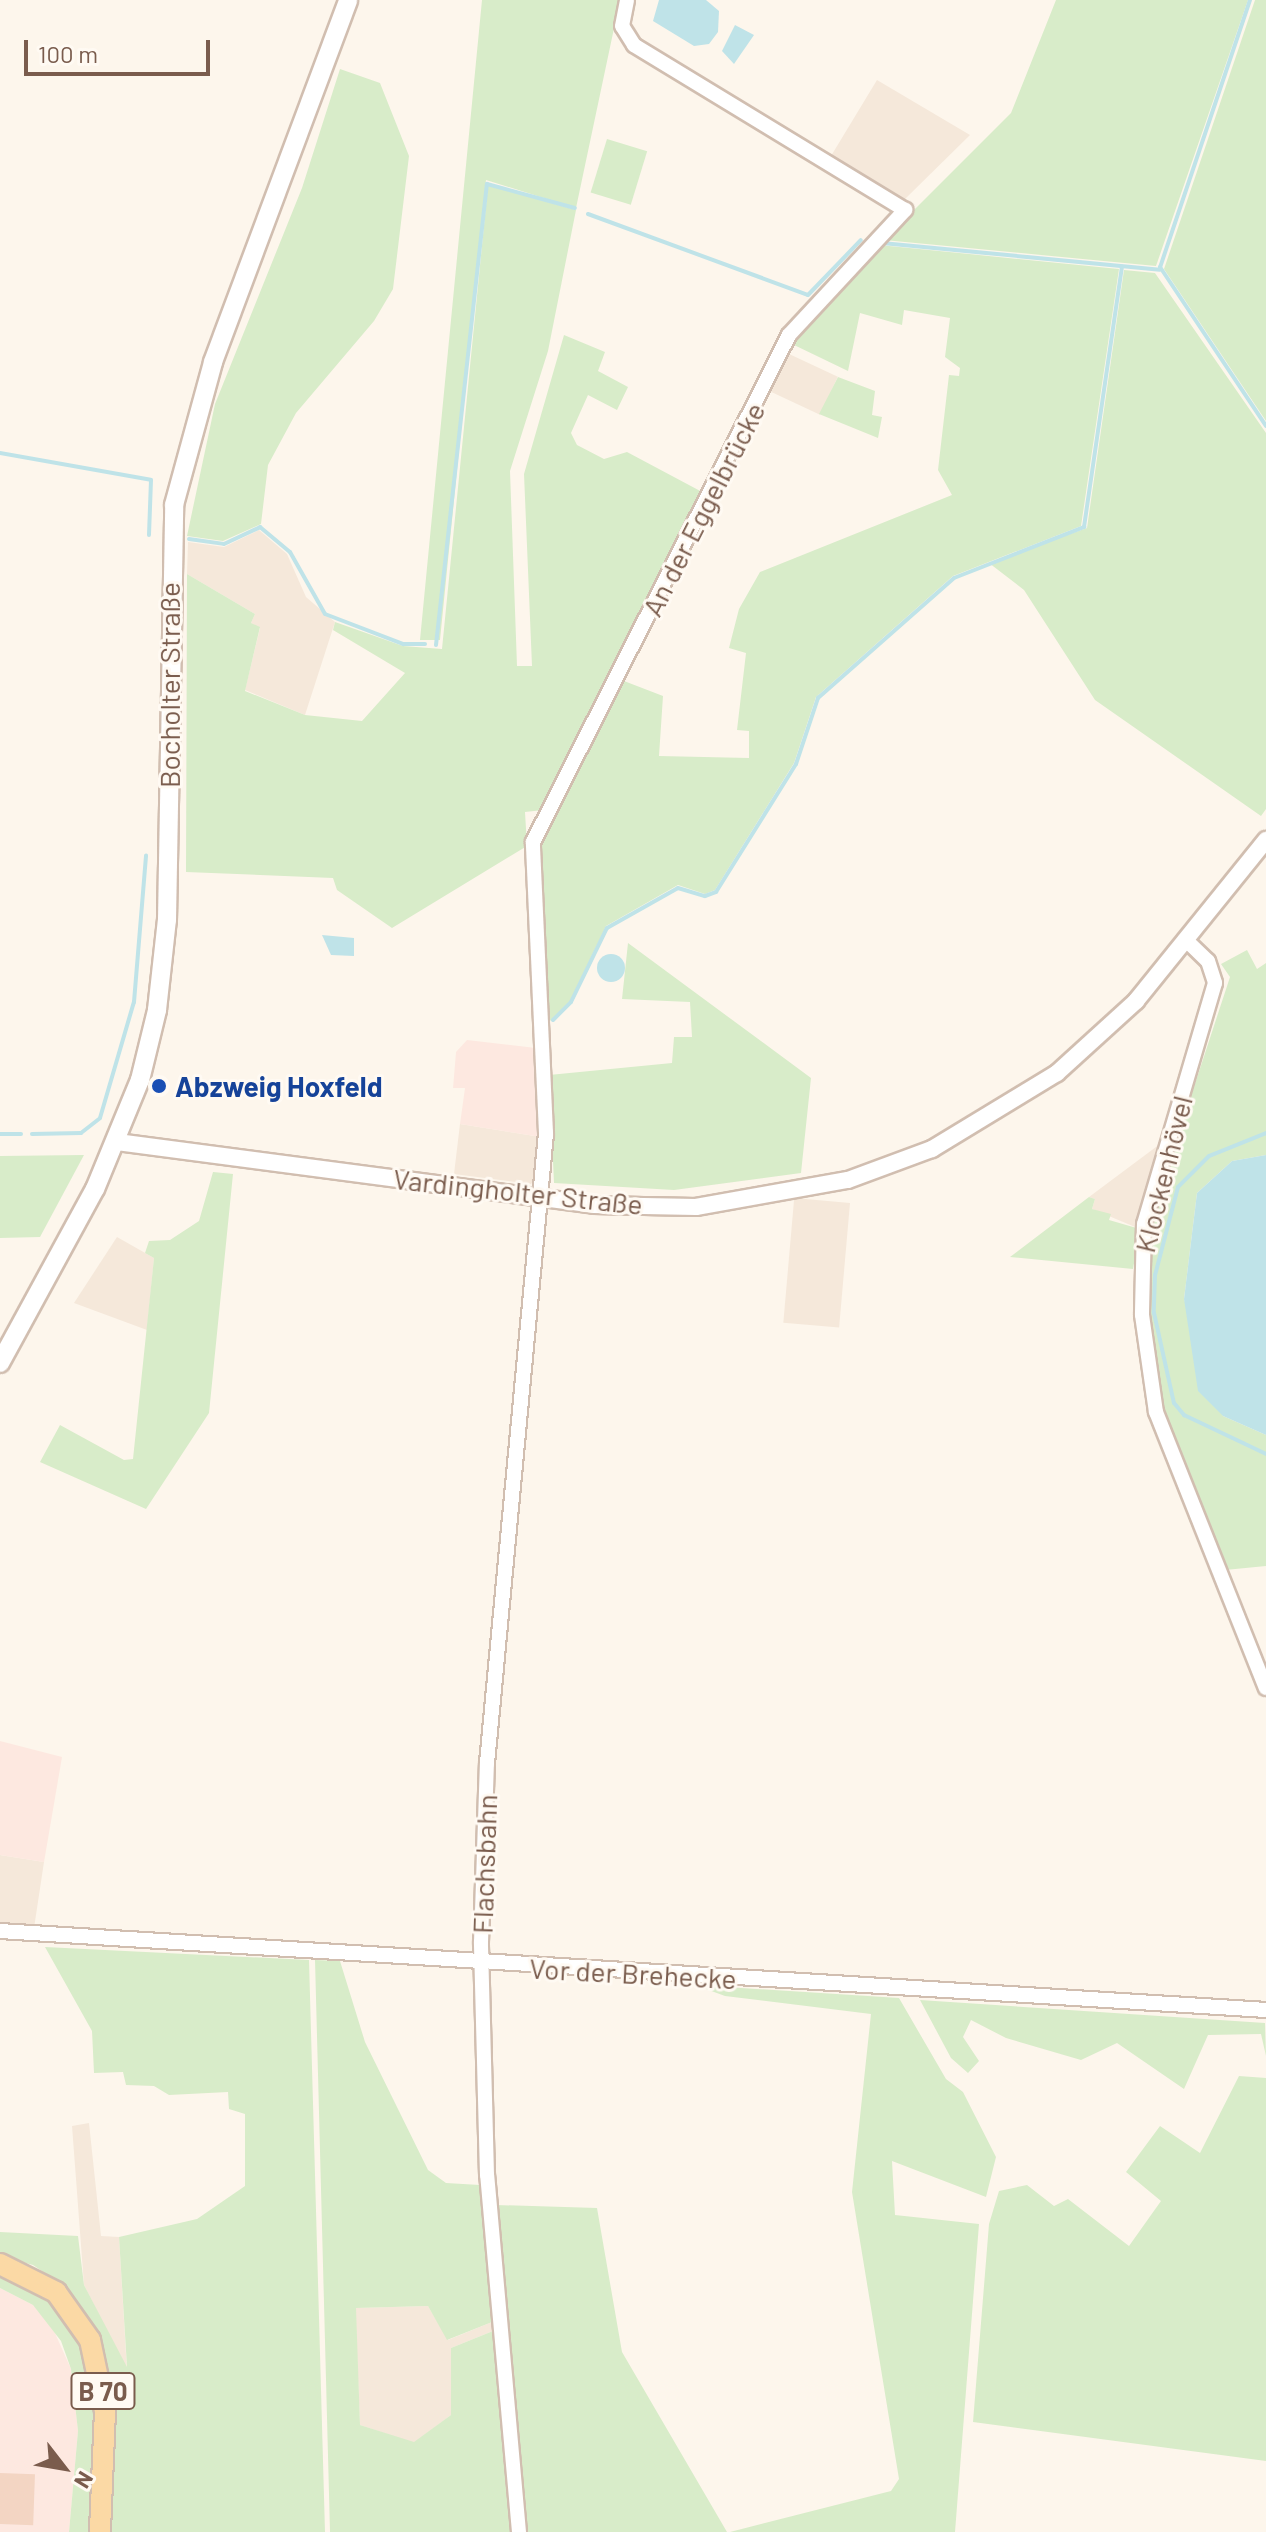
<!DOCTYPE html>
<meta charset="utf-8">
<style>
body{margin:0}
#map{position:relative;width:1266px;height:2532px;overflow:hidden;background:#fdf6ec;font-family:Barlow,sans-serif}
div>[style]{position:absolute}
.residential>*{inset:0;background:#f5e8da;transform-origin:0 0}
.commercial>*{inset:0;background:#fde8e0}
.green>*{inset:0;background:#d8ecc9;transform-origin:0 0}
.water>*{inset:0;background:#bfe3e8}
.round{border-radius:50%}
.stream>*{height:4px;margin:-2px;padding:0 2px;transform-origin:2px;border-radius:2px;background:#bfe3e8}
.building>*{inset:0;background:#f3d5c3;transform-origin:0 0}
.roads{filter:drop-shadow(2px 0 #d1beb0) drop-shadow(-2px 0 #d1beb0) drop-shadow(0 2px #d1beb0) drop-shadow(0 -2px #d1beb0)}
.minor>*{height:14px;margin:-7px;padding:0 7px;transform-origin:7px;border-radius:7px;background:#fff}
.tertiary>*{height:16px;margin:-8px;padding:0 8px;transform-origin:8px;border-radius:8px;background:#fff}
.secondary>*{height:18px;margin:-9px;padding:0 9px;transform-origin:9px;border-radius:9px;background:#fff}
.primary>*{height:20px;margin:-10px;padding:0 10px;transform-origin:10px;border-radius:10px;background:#fbd9a5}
.dots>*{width:22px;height:22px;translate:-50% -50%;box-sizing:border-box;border:4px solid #fffaf3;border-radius:50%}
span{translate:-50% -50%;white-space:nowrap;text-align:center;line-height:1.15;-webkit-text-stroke:6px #fffaf3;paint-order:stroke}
.shield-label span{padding:2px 6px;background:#fffaf3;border:2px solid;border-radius:6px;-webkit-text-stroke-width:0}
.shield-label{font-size:26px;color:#7a5c4d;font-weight:700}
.street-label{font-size:28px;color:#7a5c4d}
.transit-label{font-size:28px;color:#164399;font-weight:700}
.left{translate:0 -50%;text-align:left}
.north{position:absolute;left:24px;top:2428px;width:80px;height:80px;-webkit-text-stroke:6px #fffaf3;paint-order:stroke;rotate:121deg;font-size:22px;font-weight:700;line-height:32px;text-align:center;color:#7a5c4d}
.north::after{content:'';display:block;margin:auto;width:28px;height:36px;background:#7a5c4d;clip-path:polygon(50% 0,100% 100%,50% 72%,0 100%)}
.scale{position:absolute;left:24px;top:40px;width:186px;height:36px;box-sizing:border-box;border:4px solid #7a5c4d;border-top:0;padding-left:10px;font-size:24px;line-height:28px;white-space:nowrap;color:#7a5c4d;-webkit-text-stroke:6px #fffaf3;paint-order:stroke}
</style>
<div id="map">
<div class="residential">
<div style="clip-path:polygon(877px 80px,970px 135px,904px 200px,831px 156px)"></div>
<div style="left:787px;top:353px;width:56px;height:42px;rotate:25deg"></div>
<div style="clip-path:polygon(259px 530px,287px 554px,306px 597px,335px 622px,305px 715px,245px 690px,260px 628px,251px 623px,255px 614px,187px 574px,188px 542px,224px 547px)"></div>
<div style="clip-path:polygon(460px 1124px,541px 1137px,538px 1175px,531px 1184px,454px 1174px)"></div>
<div style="clip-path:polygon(1164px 1141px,1140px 1229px,1092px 1209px,1095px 1199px,1089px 1197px)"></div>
<div style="left:850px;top:1203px;width:125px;height:56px;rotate:95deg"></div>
<div style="clip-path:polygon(117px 1237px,154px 1258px,147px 1330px,74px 1303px)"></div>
<div style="clip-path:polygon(0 1855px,44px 1862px,34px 1928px,0 1924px)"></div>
<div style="clip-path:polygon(89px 2123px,101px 2236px,119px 2237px,127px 2371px,84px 2285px,72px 2126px)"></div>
<div style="clip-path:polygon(428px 2306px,448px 2340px,492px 2322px,493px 2331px,451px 2348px,451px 2415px,414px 2443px,360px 2425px,355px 2308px)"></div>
</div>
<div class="commercial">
<div style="clip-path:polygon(467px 1040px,536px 1048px,541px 1137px,460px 1124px,465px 1088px,453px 1088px,456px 1052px)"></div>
<div style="clip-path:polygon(0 1741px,62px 1757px,44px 1862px,0 1855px)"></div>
<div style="clip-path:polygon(0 2288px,33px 2305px,50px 2322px,71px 2369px,78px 2431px,69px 2532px,0 2532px)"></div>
</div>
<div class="green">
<div style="clip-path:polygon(482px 0,620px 0,576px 208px,486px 180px,440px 640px,420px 640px)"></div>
<div style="clip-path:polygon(1056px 0,1248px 0,1156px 266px,884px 240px,1011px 113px)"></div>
<div style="clip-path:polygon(1255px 0,1266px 0,1266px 421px,1164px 269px)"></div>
<div style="clip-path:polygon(340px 69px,380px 83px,409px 156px,393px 289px,374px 321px,296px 413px,268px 465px,261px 524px,223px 541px,187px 536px,215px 404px,302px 188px)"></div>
<div style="left:607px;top:139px;width:42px;height:56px;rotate:17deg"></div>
<div style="clip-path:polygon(488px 185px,576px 210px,548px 351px,510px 471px,517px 666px,532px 666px,524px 474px,564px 335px,605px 352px,598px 371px,628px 387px,617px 410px,588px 395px,571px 433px,577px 445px,604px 459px,627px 452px,704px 493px,543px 810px,525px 812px,527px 846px,392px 928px,337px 890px,333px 878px,186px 872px,187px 574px,255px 614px,251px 623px,260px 627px,245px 691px,305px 715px,362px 721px,405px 673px,333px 630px,335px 622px,403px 646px,442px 649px)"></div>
<div style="clip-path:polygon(879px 245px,1119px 269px,1081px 526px,953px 576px,816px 697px,794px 763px,715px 890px,705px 894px,678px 885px,606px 926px,570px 1001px,547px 1024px,540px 846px,624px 681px,663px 696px,659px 756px,749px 758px,749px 731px,737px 730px,746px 653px,729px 648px,739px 609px,760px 572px,952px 495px,938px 470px,949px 375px,959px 376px,960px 368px,945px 357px,950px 318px,904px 310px,902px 325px,860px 313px,848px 371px,792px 344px)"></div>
<div style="clip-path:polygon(1124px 270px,1155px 273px,1266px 433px,1266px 809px,1261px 816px,1095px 700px,1024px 590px,989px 563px,1087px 528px)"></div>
<div style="clip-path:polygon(838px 377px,875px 391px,872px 415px,882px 417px,878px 438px,819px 414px)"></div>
<div style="clip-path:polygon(628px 943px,811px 1078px,801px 1173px,674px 1190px,554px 1183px,549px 1075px,672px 1063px,674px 1037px,692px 1037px,690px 1002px,622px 999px)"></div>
<div style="clip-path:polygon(1247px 950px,1257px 969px,1266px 963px,1266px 1155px,1232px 1161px,1197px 1193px,1184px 1299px,1223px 1416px,1266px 1435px,1266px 1566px,1225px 1570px,1161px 1407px,1147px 1308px,1149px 1224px,1230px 977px,1221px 964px)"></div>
<div style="clip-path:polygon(84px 1155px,40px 1237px,0 1238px,0 1156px)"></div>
<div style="clip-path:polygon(213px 1172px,233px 1174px,209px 1413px,146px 1509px,40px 1462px,60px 1425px,124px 1460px,133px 1459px,154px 1258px,145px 1253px,149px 1241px,170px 1240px,199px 1221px)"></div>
<div style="clip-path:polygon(1089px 1197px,1095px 1199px,1092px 1209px,1111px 1214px,1109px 1220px,1140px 1229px,1133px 1269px,1010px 1257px)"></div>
<div style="clip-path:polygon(45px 1947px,309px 1960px,325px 2532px,108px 2532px,114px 2418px,100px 2341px,64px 2286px,33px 2265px,0 2256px,0 2232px,78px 2236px,84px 2285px,127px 2367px,119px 2237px,197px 2219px,245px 2186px,245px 2114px,229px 2109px,228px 2092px,169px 2095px,154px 2086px,126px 2085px,123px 2072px,94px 2073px,92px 2031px)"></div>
<div style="clip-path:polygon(315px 1960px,340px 1961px,365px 2042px,428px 2170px,446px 2183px,480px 2185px,492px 2322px,447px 2340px,428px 2306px,356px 2308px,360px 2425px,414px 2442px,451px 2415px,451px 2348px,493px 2331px,511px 2532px,330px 2532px)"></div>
<div style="clip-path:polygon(695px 1985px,899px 1998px,946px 2079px,963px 2092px,996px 2157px,986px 2197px,892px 2161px,895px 2215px,979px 2224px,955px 2532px,730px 2532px,891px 2491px,899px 2479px,852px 2192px,871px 2014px,725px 1996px)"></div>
<div style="clip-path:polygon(920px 2000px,1265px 2023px,1266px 2056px,1261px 2034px,1208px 2035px,1184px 2089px,1117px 2043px,1081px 2060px,1006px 2038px,971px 2020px,963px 2037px,979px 2061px,968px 2073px,951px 2058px)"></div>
<div style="clip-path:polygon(1239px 2076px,1266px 2078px,1266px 2461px,973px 2422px,989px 2224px,999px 2191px,1027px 2185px,1054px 2206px,1068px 2199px,1129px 2246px,1161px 2201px,1126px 2172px,1160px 2126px,1200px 2153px)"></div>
<div style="clip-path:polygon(496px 2205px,597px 2208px,622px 2352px,727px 2532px,526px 2532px)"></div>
<div style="clip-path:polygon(0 2274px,42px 2293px,80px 2339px,89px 2362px,97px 2429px,93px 2532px,69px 2532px,78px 2431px,71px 2369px,61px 2341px,33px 2305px,0 2288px)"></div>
</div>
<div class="water">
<div style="clip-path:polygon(659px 0,706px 0,719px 11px,718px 32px,709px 44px,694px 46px,653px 21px)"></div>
<div style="clip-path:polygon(735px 25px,754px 35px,734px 64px,722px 51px)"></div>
<div style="clip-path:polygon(322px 935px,354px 938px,354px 956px,331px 955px)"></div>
<div class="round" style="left:597px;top:954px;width:28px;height:28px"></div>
<div style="clip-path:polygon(1266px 1155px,1266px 1435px,1223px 1416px,1198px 1391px,1184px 1299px,1197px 1193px,1232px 1161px)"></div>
</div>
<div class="stream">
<div style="left:1250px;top:0;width:282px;rotate:108.6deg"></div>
<div style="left:1160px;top:267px;width:191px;rotate:56.3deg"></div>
<div style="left:588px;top:214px;width:234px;rotate:20.2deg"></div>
<div style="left:808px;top:295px;width:76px;rotate:-46.1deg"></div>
<div style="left:882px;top:243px;width:279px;rotate:5.5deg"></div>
<div style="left:0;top:453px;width:153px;rotate:10.1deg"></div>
<div style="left:151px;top:480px;width:55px;rotate:92.1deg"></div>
<div style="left:189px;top:539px;width:35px;rotate:8deg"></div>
<div style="left:224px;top:544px;width:40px;rotate:-25deg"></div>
<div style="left:260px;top:527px;width:39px;rotate:40deg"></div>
<div style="left:290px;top:552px;width:71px;rotate:60.6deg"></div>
<div style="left:325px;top:614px;width:84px;rotate:21deg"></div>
<div style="left:403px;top:644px;width:22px"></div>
<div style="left:436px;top:645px;width:464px;rotate:-83.7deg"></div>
<div style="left:487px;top:184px;width:91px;rotate:15.3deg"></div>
<div style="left:553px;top:1020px;width:25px;rotate:-45deg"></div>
<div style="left:571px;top:1002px;width:82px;rotate:-64.1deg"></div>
<div style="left:607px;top:928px;width:81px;rotate:-29.4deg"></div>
<div style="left:678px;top:888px;width:28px;rotate:17deg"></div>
<div style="left:705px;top:896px;width:12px;rotate:-20deg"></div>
<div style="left:716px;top:892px;width:151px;rotate:-58deg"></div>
<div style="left:796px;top:764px;width:70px;rotate:-71.6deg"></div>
<div style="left:818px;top:698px;width:181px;rotate:-41.4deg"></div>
<div style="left:954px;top:578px;width:140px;rotate:-21.4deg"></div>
<div style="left:1084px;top:527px;width:263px;rotate:-81.7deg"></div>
<div style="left:1266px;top:1133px;width:61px;rotate:158deg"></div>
<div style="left:1209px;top:1156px;width:44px;rotate:135deg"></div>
<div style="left:1178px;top:1187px;width:91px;rotate:104.6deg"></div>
<div style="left:1155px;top:1275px;width:38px;rotate:92deg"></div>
<div style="left:1154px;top:1313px;width:92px;rotate:77.5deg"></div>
<div style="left:1174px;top:1403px;width:16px;rotate:50deg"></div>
<div style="left:1184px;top:1415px;width:91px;rotate:25.4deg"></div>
<div style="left:0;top:1134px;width:21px"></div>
<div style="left:32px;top:1134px;width:49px;rotate:-1.2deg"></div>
<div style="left:81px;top:1133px;width:24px;rotate:-38deg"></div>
<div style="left:100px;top:1118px;width:121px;rotate:-73.7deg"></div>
<div style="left:134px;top:1002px;width:147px;rotate:-85.3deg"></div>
</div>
<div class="building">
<div style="left:0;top:2473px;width:35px;height:51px;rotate:2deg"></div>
</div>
<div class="roads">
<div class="minor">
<div style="left:1187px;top:941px;width:29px;rotate:44deg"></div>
<div style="left:1208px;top:961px;width:23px;rotate:72deg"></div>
<div style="left:1215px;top:983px;width:251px;rotate:106.4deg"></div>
<div style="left:1144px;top:1224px;width:91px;rotate:91.3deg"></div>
<div style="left:1142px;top:1315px;width:98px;rotate:81.8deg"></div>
<div style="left:1156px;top:1412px;width:297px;rotate:68.3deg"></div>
<div style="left:0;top:1931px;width:1268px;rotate:3.57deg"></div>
<div style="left:519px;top:2532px;width:358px;rotate:-95.1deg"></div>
<div style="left:487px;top:2175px;width:233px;rotate:-91.5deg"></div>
<div style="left:481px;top:1942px;width:179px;rotate:-88.1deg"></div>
<div style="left:487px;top:1763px;width:633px;rotate:-84.65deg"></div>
<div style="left:546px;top:1133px;width:291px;rotate:-92.6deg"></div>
<div style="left:533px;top:842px;width:568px;rotate:-63.21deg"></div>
<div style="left:789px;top:335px;width:171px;rotate:-47.1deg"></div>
<div style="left:905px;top:210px;width:317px;rotate:-148.7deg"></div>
<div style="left:634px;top:45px;width:22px;rotate:-122deg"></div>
<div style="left:622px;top:26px;width:26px;rotate:-79deg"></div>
</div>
<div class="tertiary">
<div style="left:117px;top:1142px;width:481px;rotate:7.5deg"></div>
<div style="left:594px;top:1205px;width:102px;rotate:1.1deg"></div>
<div style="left:696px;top:1207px;width:154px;rotate:-10.1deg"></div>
<div style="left:848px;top:1180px;width:90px;rotate:-20.3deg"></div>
<div style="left:932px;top:1149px;width:146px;rotate:-31.3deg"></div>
<div style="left:1057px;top:1073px;width:107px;rotate:-42.3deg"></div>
<div style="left:1136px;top:1001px;width:207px;rotate:-51.1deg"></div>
</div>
<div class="secondary">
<div style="left:0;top:1363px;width:198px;rotate:-61.4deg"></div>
<div style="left:95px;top:1189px;width:118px;rotate:-67.6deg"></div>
<div style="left:140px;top:1080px;width:72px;rotate:-76.3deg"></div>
<div style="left:157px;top:1010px;width:91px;rotate:-83.7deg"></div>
<div style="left:167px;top:920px;width:415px;rotate:-89deg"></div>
<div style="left:174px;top:505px;width:148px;rotate:-74.7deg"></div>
<div style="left:213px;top:362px;width:386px;rotate:-69.5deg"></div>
</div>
<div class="primary">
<div style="left:0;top:2264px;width:63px;rotate:26.6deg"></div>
<div style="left:56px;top:2292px;width:59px;rotate:54.7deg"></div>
<div style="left:90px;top:2340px;width:73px;rotate:78.1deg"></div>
<div style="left:105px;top:2411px;width:121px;rotate:92.4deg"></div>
</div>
</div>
<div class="dots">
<div style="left:159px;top:1086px;background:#1a4fb4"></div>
</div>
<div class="shield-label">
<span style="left:103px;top:2391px">B 70</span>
</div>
<div class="street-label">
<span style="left:703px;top:509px;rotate:-63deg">An der Eggelbrücke</span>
<span style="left:169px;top:685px;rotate:-90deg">Bocholter Straße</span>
<span style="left:1163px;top:1174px;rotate:-76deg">Klockenhövel</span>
<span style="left:518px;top:1191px;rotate:6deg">Vardingholter Straße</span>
<span style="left:484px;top:1864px;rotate:-88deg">Flachsbahn</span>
<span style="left:633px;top:1973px;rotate:3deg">Vor der Brehecke</span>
</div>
<div class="transit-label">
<span class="left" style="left:175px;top:1086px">Abzweig Hoxfeld</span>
</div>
<div class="north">N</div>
<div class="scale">100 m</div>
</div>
